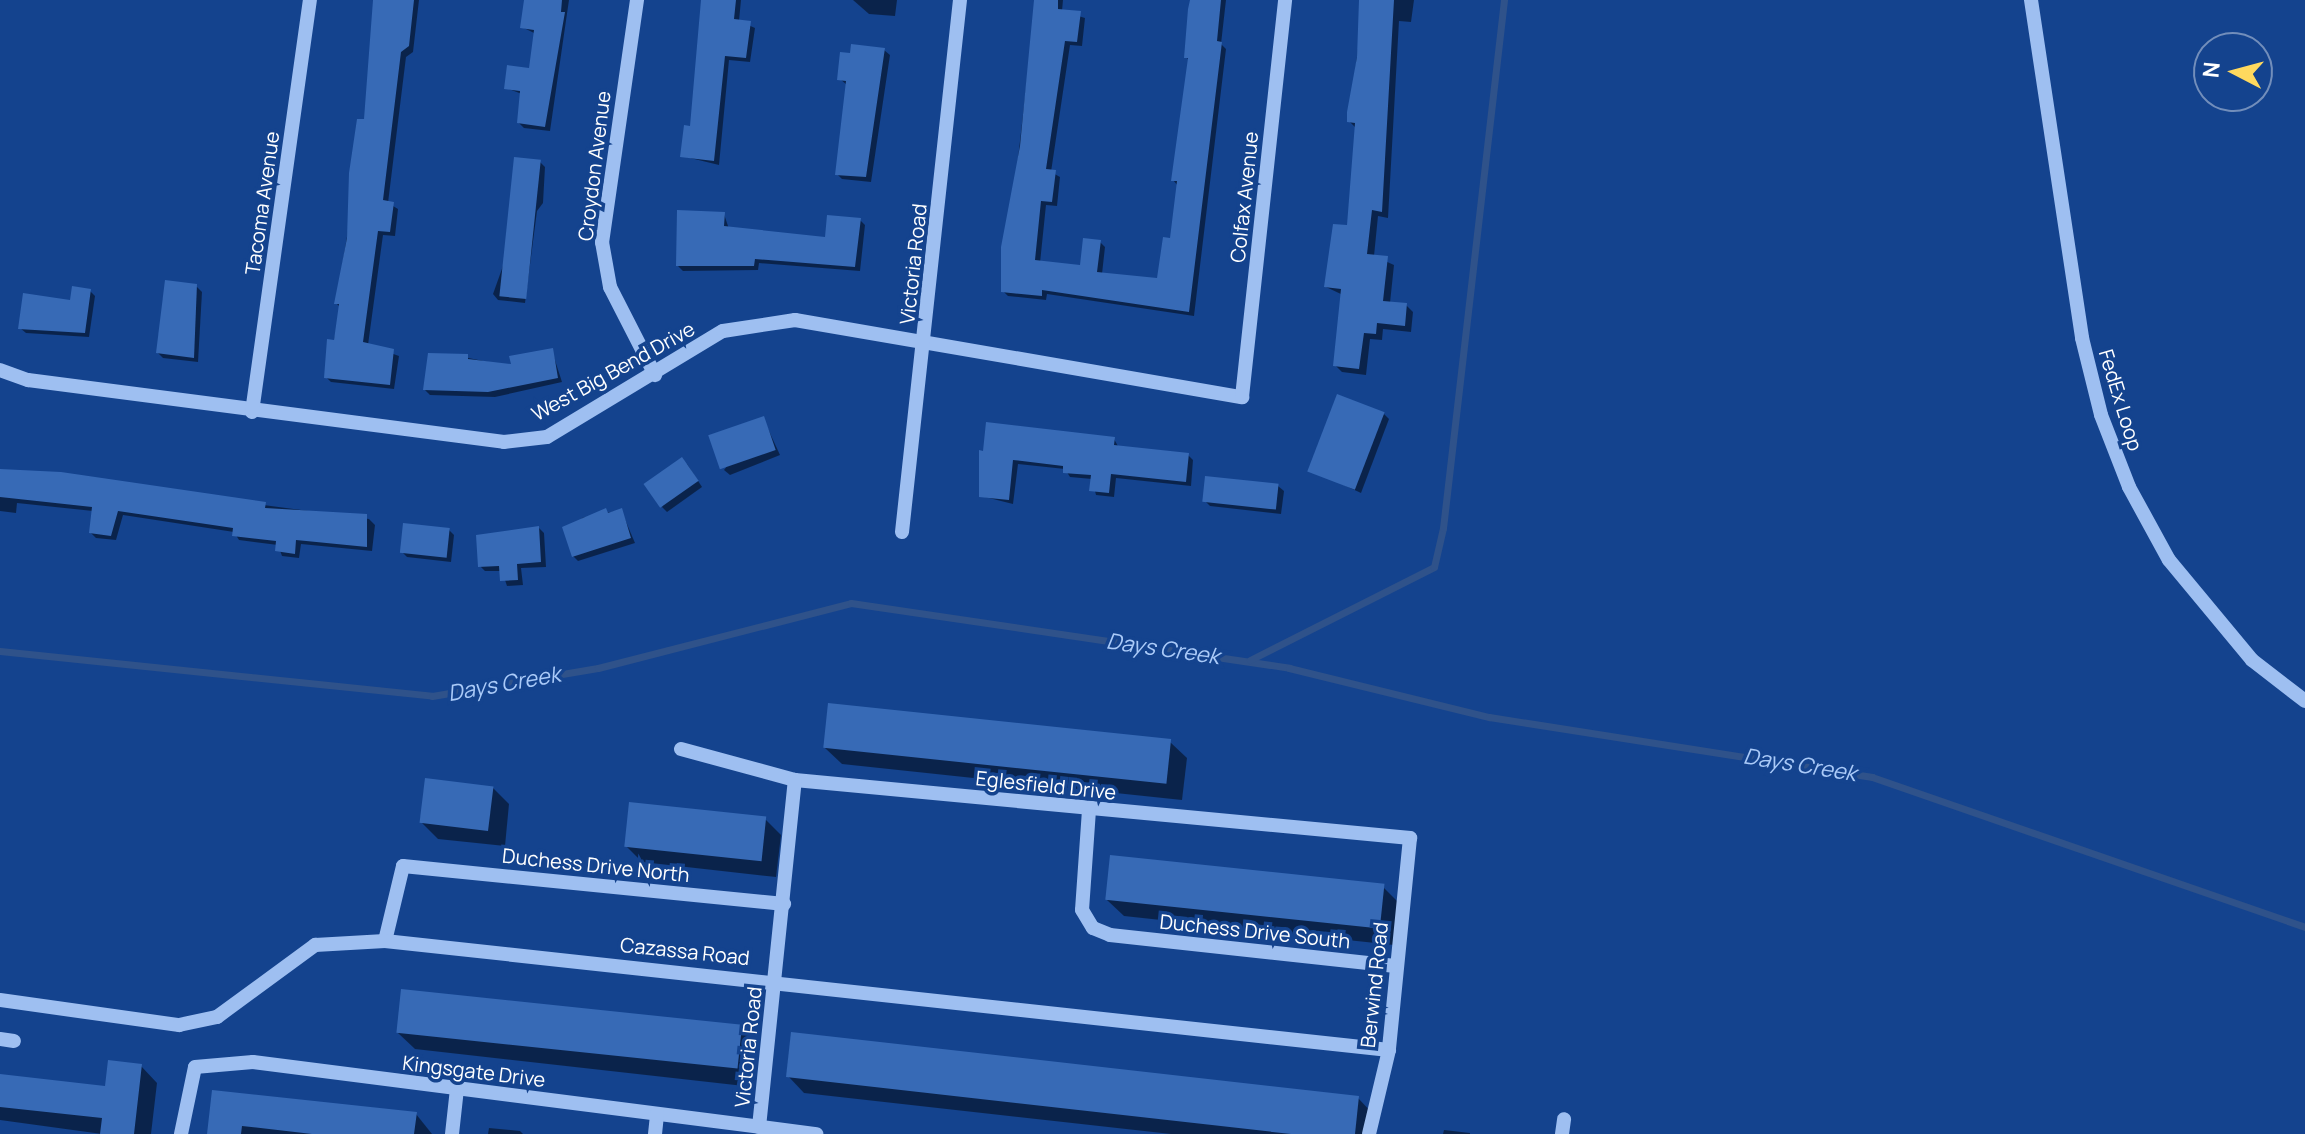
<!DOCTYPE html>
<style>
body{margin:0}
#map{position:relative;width:2305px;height:1134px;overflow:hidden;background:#14438e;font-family:Manrope,sans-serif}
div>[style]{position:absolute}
.shadow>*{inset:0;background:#0007}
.stream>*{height:7px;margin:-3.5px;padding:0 3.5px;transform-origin:3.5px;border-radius:3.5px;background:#2f528a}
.building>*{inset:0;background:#376ab6;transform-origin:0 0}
.minor>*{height:14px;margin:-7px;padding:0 7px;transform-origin:7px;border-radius:7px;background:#9ebff1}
span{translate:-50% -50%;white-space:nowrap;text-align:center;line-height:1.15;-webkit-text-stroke:7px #14438e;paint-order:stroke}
.street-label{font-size:20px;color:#fff}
.water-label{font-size:22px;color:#aacaf8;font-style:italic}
.north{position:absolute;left:2193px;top:32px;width:80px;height:80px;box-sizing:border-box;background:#14438e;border:2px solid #728ebb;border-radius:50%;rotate:276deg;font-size:22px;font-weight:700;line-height:32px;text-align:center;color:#fff}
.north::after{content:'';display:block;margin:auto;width:28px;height:36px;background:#ffd95e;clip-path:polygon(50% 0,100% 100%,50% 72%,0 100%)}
</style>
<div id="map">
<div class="shadow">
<div style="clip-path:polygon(378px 0,419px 0,413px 52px,406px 57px,388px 203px,398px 209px,395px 236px,383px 235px,368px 345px,399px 356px,394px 389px,331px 382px,326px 377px,341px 308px,336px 303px,366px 122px)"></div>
<div style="clip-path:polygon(526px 0,569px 0,550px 131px,524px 128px,519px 123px,522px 94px,506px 88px,531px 70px,536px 34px,522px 27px)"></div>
<div style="clip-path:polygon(707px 0,741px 0,739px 21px,755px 28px,750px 62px,729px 60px,719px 165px,682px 156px,691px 128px)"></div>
<div style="clip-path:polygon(853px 0,897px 0,895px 16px,869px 14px)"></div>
<div style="clip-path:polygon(1036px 0,1063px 0,1062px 11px,1085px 18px,1082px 46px,1070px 45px,1051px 172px,1060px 177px,1057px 206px,1046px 205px,1040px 263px,1081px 267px,1100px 242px,1105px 247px,1102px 274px,1159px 280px,1172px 240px,1178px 186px,1173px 180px,1190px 61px,1186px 57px,1191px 0,1226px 0,1221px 44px,1226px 49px,1194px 316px,1047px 294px,1046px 300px,1008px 296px,1003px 291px)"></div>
<div style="clip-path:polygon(1364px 0,1414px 0,1411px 22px,1399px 21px,1388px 218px,1378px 216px,1374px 256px,1394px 265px,1390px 303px,1406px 305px,1413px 312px,1411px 332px,1383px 329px,1382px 340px,1370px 339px,1366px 375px,1342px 372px,1335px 365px,1343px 295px,1326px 287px,1349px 227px,1356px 128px,1349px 121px)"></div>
<div style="clip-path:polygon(884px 50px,890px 55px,871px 182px,842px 179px,837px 174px,847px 85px,840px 79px,852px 55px)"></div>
<div style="clip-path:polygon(540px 162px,545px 167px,543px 203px,537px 211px,525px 303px,498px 300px,493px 294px)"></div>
<div style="clip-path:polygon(724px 214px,729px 229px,826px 240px,860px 220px,865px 225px,860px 271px,759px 263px,758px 270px,683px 271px,678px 266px)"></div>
<div style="clip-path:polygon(196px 286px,202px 292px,198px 362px,163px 358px,158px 353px)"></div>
<div style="clip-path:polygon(90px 291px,95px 296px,89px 337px,26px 333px,20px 328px)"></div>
<div style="clip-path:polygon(552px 351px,562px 382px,495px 397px,430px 395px,425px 390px,449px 354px,513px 367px)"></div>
<div style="clip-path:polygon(1384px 414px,1389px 419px,1361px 493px,1316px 472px)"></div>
<div style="clip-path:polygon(763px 418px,780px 455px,730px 475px,724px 470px)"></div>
<div style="clip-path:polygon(1114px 439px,1119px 448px,1188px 455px,1193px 460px,1191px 486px,1116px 478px,1114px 497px,1096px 495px,1092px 479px,1070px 477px,1065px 469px,1018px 464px,1013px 504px,981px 496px,981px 452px)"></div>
<div style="clip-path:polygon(687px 464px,702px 487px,667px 512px,662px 507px)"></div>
<div style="clip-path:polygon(0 470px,369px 519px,375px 525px,372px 551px,301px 544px,299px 558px,282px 556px,278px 545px,239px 540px,234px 532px,123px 515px,116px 540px,96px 538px,91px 533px,93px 511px,17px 503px,16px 513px,0 511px)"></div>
<div style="clip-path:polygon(1278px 486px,1284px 491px,1281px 514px,1210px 506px,1205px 501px)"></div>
<div style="clip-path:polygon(621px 510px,635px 543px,578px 561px,573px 556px,582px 518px)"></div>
<div style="clip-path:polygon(539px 528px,544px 533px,546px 567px,521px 568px,523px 585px,507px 586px,502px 571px,485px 571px,480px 566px)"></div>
<div style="clip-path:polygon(449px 530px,454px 535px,451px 562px,407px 557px,402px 552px)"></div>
<div style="clip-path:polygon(1170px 742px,1187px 758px,1182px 800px,842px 764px,825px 748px)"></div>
<div style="clip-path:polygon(493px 788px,509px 804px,505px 846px,438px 839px,422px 823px)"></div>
<div style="clip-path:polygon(765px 819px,781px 835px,776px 877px,642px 862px,626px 846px)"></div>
<div style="clip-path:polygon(1383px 887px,1399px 903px,1394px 945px,1124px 916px,1107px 900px)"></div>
<div style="clip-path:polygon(741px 1029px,758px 1045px,753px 1087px,415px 1049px,398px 1033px)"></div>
<div style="clip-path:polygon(141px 1066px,157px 1083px,151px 1134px,102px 1134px,0 1120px,0 1076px,107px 1088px)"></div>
<div style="clip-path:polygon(788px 1076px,1358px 1098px,1374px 1115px,1372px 1134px,1171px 1134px,804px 1093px)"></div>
<div style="clip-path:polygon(214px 1092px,416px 1114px,432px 1134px,209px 1134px)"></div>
<div style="clip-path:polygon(489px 1128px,520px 1131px,523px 1134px,488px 1134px)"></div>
<div style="clip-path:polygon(1444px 1130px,1470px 1133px,1470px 1134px,1443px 1134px)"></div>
</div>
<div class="stream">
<div style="left:0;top:651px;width:434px;rotate:5.9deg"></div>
<div style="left:432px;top:696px;width:168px;rotate:-9.6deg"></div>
<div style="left:598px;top:668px;width:261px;rotate:-14.4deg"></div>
<div style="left:851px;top:603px;width:443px;rotate:8.4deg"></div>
<div style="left:1289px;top:668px;width:206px;rotate:13.8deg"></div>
<div style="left:1489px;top:717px;width:388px;rotate:8.9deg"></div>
<div style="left:1872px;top:777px;width:458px;rotate:19.1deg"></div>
<div style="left:1250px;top:660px;width:206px;rotate:-26.8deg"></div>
<div style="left:1434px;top:567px;width:40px;rotate:-77deg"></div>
<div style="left:1443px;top:528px;width:532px;rotate:-83.41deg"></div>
</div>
<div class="building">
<div style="clip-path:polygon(373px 0,414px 0,409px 46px,401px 52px,383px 200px,394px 202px,390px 232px,378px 231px,363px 342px,394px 349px,390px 385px,324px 378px,327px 339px,334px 340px,339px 304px,334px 304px,347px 238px,349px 173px,357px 119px,364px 119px)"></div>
<div style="clip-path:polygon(524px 0,562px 0,561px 12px,565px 12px,545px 127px,517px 123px,520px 91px,504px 89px,507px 65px,529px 68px,534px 30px,520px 28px)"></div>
<div style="clip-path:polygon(701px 0,736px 0,734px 19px,751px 21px,746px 58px,725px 56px,714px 161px,680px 157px,684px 125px,690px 126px)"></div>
<div style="clip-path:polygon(1034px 0,1058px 0,1058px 9px,1081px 11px,1077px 42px,1065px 41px,1046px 169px,1056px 170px,1052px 202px,1041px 201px,1035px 260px,1080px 265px,1083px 238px,1101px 240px,1097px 272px,1157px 278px,1163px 237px,1170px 238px,1177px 181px,1171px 181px,1188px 58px,1184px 58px,1188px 9px,1190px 0,1221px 0,1217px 41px,1222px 42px,1189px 312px,1042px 290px,1042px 296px,1001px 292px,1001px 247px,1020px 146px)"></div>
<div style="clip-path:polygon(1359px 0,1394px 0,1382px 212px,1372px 210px,1367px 254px,1388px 256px,1383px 301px,1407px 303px,1405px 326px,1377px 323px,1376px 334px,1364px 333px,1359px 369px,1333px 366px,1341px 289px,1324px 287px,1333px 224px,1347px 225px,1355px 123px,1347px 122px,1347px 112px,1357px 57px)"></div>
<div style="clip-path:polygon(851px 44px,885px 48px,866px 177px,835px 175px,846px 81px,837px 80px,840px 52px,850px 53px)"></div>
<div style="left:514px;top:157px;width:27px;height:140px;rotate:6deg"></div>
<div style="clip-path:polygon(677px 210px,725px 212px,724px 226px,825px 237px,827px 215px,861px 218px,855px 267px,755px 259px,754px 266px,676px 266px)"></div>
<div style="clip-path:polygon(165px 280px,197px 284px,194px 358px,156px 353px)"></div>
<div style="clip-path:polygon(72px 286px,91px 289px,85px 333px,18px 329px,23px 293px,70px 300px)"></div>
<div style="clip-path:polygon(553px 348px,558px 378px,488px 392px,423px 390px,428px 353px,468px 354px,468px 359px,511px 364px,509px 356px)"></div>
<div style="left:1337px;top:394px;width:51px;height:83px;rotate:21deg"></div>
<div style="left:764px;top:416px;width:36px;height:59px;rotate:71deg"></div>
<div style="clip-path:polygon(986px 422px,1115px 437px,1114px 445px,1189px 453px,1186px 482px,1111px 474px,1109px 493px,1089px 491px,1091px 475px,1063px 473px,1063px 466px,1013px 460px,1009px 500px,979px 497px,979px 450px,983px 451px)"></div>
<div style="left:682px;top:457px;width:29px;height:47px;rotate:55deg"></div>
<div style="clip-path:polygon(0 469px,61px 472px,266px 502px,265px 508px,367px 514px,367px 547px,296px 540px,295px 554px,275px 551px,276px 541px,232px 536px,233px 528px,118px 511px,111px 536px,89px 533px,92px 507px,0 497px)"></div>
<div style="left:1205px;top:476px;width:74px;height:26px;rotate:6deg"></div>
<div style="clip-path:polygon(606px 508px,608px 513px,622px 508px,631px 538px,572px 557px,562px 527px)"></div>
<div style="left:403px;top:523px;width:47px;height:30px;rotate:6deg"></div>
<div style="clip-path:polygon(539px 526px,541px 562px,517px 564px,518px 580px,500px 581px,499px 566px,478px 567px,476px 535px)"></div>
<div style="left:828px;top:703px;width:345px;height:45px;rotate:6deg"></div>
<div style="left:425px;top:778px;width:69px;height:45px;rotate:7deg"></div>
<div style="left:629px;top:802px;width:138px;height:45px;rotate:6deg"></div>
<div style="left:1110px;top:855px;width:276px;height:45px;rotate:6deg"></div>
<div style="left:401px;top:989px;width:343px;height:44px;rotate:6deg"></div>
<div style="clip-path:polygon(791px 1032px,1359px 1096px,1355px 1134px,1291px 1134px,786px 1077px)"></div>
<div style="clip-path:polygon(108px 1060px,142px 1064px,134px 1134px,100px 1134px,102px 1118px,0 1107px,0 1074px,105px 1086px)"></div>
<div style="clip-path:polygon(212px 1090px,417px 1112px,414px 1134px,312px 1134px,242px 1126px,241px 1134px,207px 1134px)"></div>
</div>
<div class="minor">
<div style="left:637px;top:0;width:245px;rotate:98.2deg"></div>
<div style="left:602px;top:242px;width:46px;rotate:79.9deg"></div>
<div style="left:610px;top:287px;width:99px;rotate:62.9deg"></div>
<div style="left:2031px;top:0;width:342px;rotate:81.4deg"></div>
<div style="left:2082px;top:338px;width:79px;rotate:76.1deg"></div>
<div style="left:2101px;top:415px;width:77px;rotate:68.7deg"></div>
<div style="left:2129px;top:487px;width:83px;rotate:61.3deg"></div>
<div style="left:2169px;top:560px;width:130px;rotate:50.3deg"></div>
<div style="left:2252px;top:660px;width:67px;rotate:37.7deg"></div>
<div style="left:0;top:370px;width:30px;rotate:20deg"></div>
<div style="left:28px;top:380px;width:480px;rotate:7.4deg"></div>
<div style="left:504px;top:442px;width:43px;rotate:-6.6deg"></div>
<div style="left:547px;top:437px;width:205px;rotate:-31.1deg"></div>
<div style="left:723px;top:331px;width:73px;rotate:-8.7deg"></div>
<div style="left:795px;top:320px;width:454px;rotate:9.8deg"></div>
<div style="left:1242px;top:397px;width:399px;rotate:-83.8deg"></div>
<div style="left:252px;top:412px;width:416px;rotate:-82deg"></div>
<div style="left:902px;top:532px;width:535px;rotate:-83.78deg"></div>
<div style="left:681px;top:749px;width:118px;rotate:15.2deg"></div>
<div style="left:795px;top:780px;width:618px;rotate:5.39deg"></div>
<div style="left:1410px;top:838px;width:213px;rotate:95.7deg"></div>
<div style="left:1389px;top:1050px;width:86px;rotate:103.4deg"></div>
<div style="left:1089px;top:810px;width:100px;rotate:94deg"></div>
<div style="left:1082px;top:910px;width:21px;rotate:59deg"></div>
<div style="left:1093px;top:928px;width:18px;rotate:22deg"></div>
<div style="left:1110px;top:935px;width:287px;rotate:6.2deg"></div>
<div style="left:385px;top:941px;width:77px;rotate:-76.5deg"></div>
<div style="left:403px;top:866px;width:383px;rotate:5.7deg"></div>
<div style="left:0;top:1000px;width:181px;rotate:8deg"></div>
<div style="left:179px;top:1025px;width:39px;rotate:-12deg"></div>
<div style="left:217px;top:1017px;width:122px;rotate:-36.3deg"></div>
<div style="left:315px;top:945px;width:70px;rotate:-3.3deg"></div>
<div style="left:385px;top:941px;width:1010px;rotate:6.2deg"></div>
<div style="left:0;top:1039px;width:14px;rotate:8deg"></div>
<div style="left:759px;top:1127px;width:349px;rotate:-84.1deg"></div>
<div style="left:181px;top:1134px;width:68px;rotate:-78.2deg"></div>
<div style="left:195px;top:1067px;width:58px;rotate:-4.9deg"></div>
<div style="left:253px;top:1062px;width:568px;rotate:7.29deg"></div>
<div style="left:452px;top:1134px;width:45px;rotate:-83.7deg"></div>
<div style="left:655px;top:1134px;width:20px;rotate:-84deg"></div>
<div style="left:1562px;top:1134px;width:15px;rotate:-82deg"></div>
</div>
<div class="street-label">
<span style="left:594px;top:166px;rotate:-83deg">Croydon Avenue</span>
<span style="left:1244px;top:197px;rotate:-84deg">Colfax Avenue</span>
<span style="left:262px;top:203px;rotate:-82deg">Tacoma Avenue</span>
<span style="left:913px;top:264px;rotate:-84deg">Victoria Road</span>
<span style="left:613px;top:371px;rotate:-29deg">West Big Bend Drive</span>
<span style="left:2121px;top:400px;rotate:73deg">FedEx Loop</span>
<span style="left:1046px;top:785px;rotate:6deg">Eglesfield Drive</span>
<span style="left:596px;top:865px;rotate:6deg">Duchess Drive North</span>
<span style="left:1255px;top:931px;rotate:6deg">Duchess Drive South</span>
<span style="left:685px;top:951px;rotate:6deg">Cazassa Road</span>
<span style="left:1374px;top:985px;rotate:-84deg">Berwind Road</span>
<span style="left:748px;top:1047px;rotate:-84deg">Victoria Road</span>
<span style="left:474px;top:1071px;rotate:7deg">Kingsgate Drive</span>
</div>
<div class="water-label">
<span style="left:1163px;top:649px;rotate:8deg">Days Creek</span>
<span style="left:504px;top:684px;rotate:-10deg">Days Creek</span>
<span style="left:1800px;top:765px;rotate:9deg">Days Creek</span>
</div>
<div class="north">N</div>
</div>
